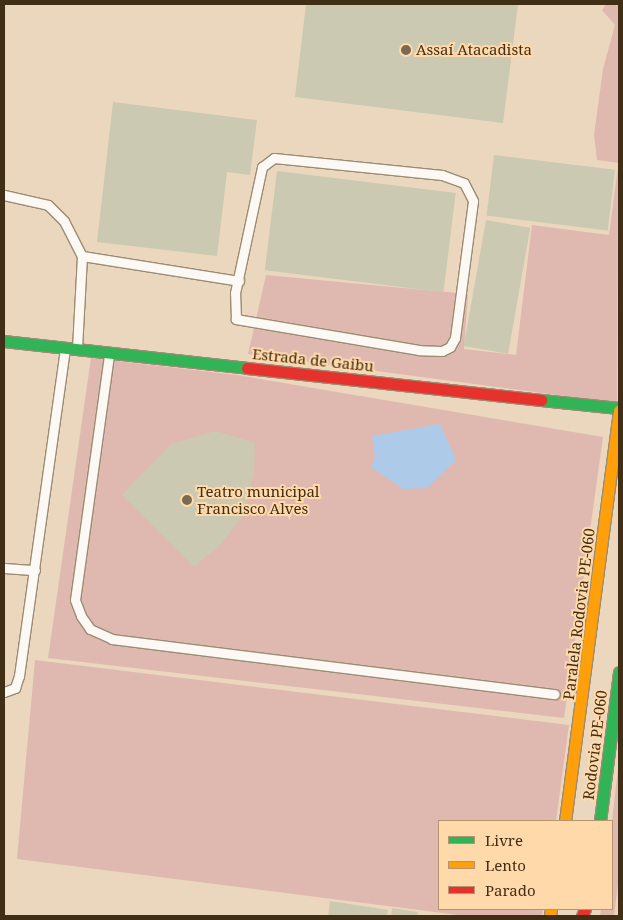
<!DOCTYPE html>
<meta charset="utf-8">
<style>
body{margin:0}
#map{position:relative;width:623px;height:920px;overflow:hidden;background:#ebd7be;font-family:"Noto Serif",serif}
div>[style]{position:absolute}
.green>*{inset:0;background:#dfb9b0}
.water>*{inset:0;background:#aecae9}
.building>*{inset:0;background:#cbc9b2;transform-origin:0 0}
.roads{filter:drop-shadow(1px 0 #9c8b74) drop-shadow(-1px 0 #9c8b74) drop-shadow(0 1px #9c8b74) drop-shadow(0 -1px #9c8b74)}
.lane>*{height:9px;margin:-4.5px;padding:0 4.5px;transform-origin:4.5px;border-radius:4.5px;background:#fcf9f5}
.fast>*{height:11px;margin:-5.5px;padding:0 5.5px;transform-origin:5.5px;border-radius:5.5px;background:#30b455}
.slow>*{height:11px;margin:-5.5px;padding:0 5.5px;transform-origin:5.5px;border-radius:5.5px;background:#ff9f0a}
.jam>*{height:11px;margin:-5.5px;padding:0 5.5px;transform-origin:5.5px;border-radius:5.5px;background:#e5322d}
.dots>*{width:14px;height:14px;translate:-50% -50%;box-sizing:border-box;border:2px solid #ffd9aa;border-radius:50%}
span{translate:-50% -50%;white-space:nowrap;text-align:center;line-height:1.15;-webkit-text-stroke:4px #ffd9aa;paint-order:stroke}
.poi-label{font-size:15px;color:#412e16}
.left{translate:0 -50%;text-align:left}
.street-label{font-size:15px;color:#412e16}
.frame{position:absolute;inset:0;border:5px solid #412e16;pointer-events:none}
.legend{position:absolute;left:438px;top:820px;width:175px;height:90px;box-sizing:border-box;background:#ffd9aa;border:1px solid #b3956f;margin:0;padding:6px 9px;list-style:none;font-size:15px;color:#412e16}
.legend li{display:flex;align-items:center;gap:10px;height:25px}
.legend b{width:25px;border:1px solid #b3956f}
</style>
<div id="map">
<div class="green">
<div style="clip-path:polygon(606px 4px,619px 4px,619px 163px,597px 160px,594px 135px,603px 69px,615px 25px,602px 10px)"></div>
<div style="clip-path:polygon(618px 167px,617px 403px,248px 354px,266px 275px,468px 294px,464px 349px,516px 355px,532px 225px,609px 235px)"></div>
<div style="clip-path:polygon(91px 358px,237px 375px,603px 437px,564px 718px,48px 658px)"></div>
<div style="clip-path:polygon(35px 660px,569px 725px,556px 821px,439px 821px,439px 909px,543px 909px,542px 916px,466px 916px,17px 859px)"></div>
<div style="clip-path:polygon(619px 759px,619px 877px,614px 916px,600px 916px,601px 909px,612px 909px,612px 821px)"></div>
</div>
<div class="water">
<div style="clip-path:polygon(440px 424px,456px 460px,427px 488px,403px 489px,371px 467px,375px 457px,372px 436px)"></div>
</div>
<div class="building">
<div style="clip-path:polygon(306px 4px,518px 4px,503px 123px,295px 97px)"></div>
<div style="clip-path:polygon(113px 102px,257px 120px,250px 175px,227px 172px,217px 256px,97px 242px)"></div>
<div style="left:494px;top:155px;width:122px;height:61px;rotate:7deg"></div>
<div style="left:277px;top:171px;width:180px;height:100px;rotate:7deg"></div>
<div style="left:486px;top:220px;width:45px;height:128px;rotate:10deg"></div>
<div style="clip-path:polygon(216px 431px,255px 443px,254px 474px,242px 517px,220px 545px,194px 567px,122px 495px,171px 444px)"></div>
<div style="clip-path:polygon(330px 901px,388px 910px,387px 916px,328px 916px)"></div>
<div style="clip-path:polygon(392px 908px,418px 912px,417px 916px,391px 916px)"></div>
</div>
<div class="roads">
<div class="lane">
<div style="left:274px;top:158px;width:169px;rotate:5.8deg"></div>
<div style="left:442px;top:175px;width:23px;rotate:20deg"></div>
<div style="left:464px;top:183px;width:20px;rotate:63deg"></div>
<div style="left:473px;top:201px;width:138px;rotate:97.5deg"></div>
<div style="left:455px;top:338px;width:10px;rotate:119deg"></div>
<div style="left:450px;top:347px;width:9px;rotate:153deg"></div>
<div style="left:442px;top:351px;width:23px;rotate:-178deg"></div>
<div style="left:419px;top:350px;width:186px;rotate:-170.4deg"></div>
<div style="left:236px;top:319px;width:26px;rotate:-92deg"></div>
<div style="left:235px;top:293px;width:129px;rotate:-77.9deg"></div>
<div style="left:262px;top:167px;width:15px;rotate:-37deg"></div>
<div style="left:4px;top:195px;width:45px;rotate:12.8deg"></div>
<div style="left:48px;top:205px;width:23px;rotate:45deg"></div>
<div style="left:64px;top:221px;width:39px;rotate:63deg"></div>
<div style="left:82px;top:256px;width:91px;rotate:93.1deg"></div>
<div style="left:82px;top:256px;width:159px;rotate:9deg"></div>
<div style="left:109px;top:355px;width:247px;rotate:97.9deg"></div>
<div style="left:75px;top:600px;width:17px;rotate:69deg"></div>
<div style="left:81px;top:616px;width:16px;rotate:55deg"></div>
<div style="left:90px;top:629px;width:24px;rotate:24deg"></div>
<div style="left:112px;top:639px;width:446px;rotate:7.1deg"></div>
<div style="left:4px;top:568px;width:31px;rotate:4deg"></div>
<div style="left:4px;top:692px;width:12px;rotate:-20deg"></div>
<div style="left:15px;top:688px;width:13px;rotate:-72deg"></div>
<div style="left:19px;top:676px;width:331px;rotate:-82deg"></div>
</div>
<div class="fast">
<div style="left:4px;top:341px;width:244px;rotate:6.3deg"></div>
<div style="left:541px;top:400px;width:78px;rotate:5.9deg"></div>
<div style="left:600px;top:821px;width:150px;rotate:-82.7deg"></div>
</div>
<div class="slow">
<div style="left:565px;top:821px;width:414px;rotate:-82.5deg"></div>
<div style="left:550px;top:916px;width:7px;rotate:-82deg"></div>
</div>
<div class="jam">
<div style="left:247px;top:368px;width:296px;rotate:6.2deg"></div>
<div style="left:582px;top:916px;width:8px;rotate:-67deg"></div>
</div>
</div>
<div class="dots">
<div style="left:406px;top:50px;background:#7c6951"></div>
<div style="left:187px;top:500px;background:#7c6951"></div>
</div>
<div class="poi-label">
<span class="left" style="left:416px;top:50px">Assaí Atacadista</span>
<span class="left" style="left:197px;top:500px">Teatro municipal<br>Francisco Alves</span>
</div>
<div class="street-label">
<span style="left:313px;top:360px;rotate:6deg">Estrada de Gaibu</span>
<span style="left:579px;top:614px;rotate:-83deg">Paralela Rodovia PE-060</span>
<span style="left:595px;top:745px;rotate:-83deg">Rodovia PE-060</span>
</div>
<div class="frame"></div>
<ul class="legend">
<li><b style="height:6px;background:#30b455"></b>Livre</li>
<li><b style="height:6px;background:#ff9f0a"></b>Lento</li>
<li><b style="height:6px;background:#e5322d"></b>Parado</li>
</ul>
</div>
